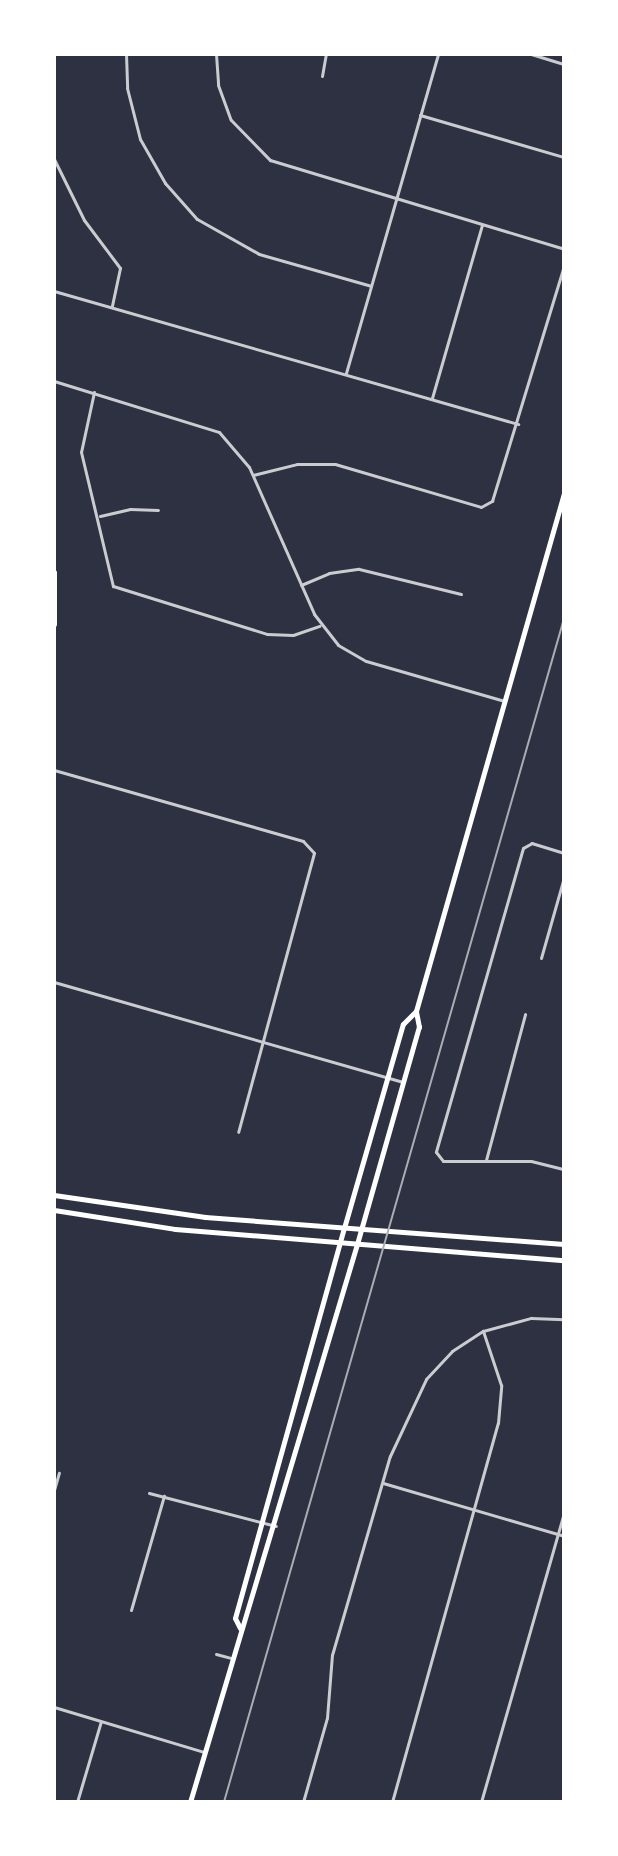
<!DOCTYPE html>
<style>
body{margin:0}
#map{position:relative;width:618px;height:1856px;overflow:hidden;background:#2d3142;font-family:Literata,serif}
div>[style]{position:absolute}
.minor>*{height:3px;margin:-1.5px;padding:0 1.5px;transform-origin:1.5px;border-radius:1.5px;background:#caccd0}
.secondary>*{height:5px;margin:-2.5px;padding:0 2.5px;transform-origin:2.5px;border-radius:2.5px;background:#fff}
.primary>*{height:5px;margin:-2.5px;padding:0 2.5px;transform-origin:2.5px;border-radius:2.5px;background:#fff}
.rail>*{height:2px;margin:-1px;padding:0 1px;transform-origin:1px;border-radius:1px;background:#abadb3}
span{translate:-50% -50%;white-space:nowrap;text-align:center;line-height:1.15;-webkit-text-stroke:6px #fff;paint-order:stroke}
.frame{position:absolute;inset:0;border:56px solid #fff;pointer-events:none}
</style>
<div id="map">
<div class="minor">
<div style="left:126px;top:54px;width:34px;rotate:88deg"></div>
<div style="left:127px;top:88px;width:53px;rotate:75.7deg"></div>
<div style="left:140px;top:139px;width:51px;rotate:60.4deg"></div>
<div style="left:165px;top:183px;width:48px;rotate:48.4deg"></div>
<div style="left:197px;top:219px;width:71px;rotate:29.4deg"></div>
<div style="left:259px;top:254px;width:116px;rotate:15.9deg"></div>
<div style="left:216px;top:54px;width:31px;rotate:86deg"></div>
<div style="left:218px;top:85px;width:37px;rotate:70deg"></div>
<div style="left:231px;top:120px;width:56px;rotate:45.7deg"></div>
<div style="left:270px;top:160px;width:307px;rotate:16.8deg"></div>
<div style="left:531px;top:54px;width:34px;rotate:17deg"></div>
<div style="left:322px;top:76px;width:22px;rotate:-80deg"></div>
<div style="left:420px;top:115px;width:150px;rotate:16.3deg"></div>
<div style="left:54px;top:159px;width:68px;rotate:63.8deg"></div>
<div style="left:84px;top:220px;width:60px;rotate:53.1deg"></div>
<div style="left:120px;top:268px;width:40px;rotate:102deg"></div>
<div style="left:54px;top:291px;width:483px;rotate:16deg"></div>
<div style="left:346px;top:373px;width:332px;rotate:-73.9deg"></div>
<div style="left:54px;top:381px;width:173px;rotate:17.2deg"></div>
<div style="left:219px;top:432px;width:46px;rotate:49.4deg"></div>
<div style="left:249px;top:467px;width:161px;rotate:66.1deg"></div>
<div style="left:314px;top:614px;width:39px;rotate:52deg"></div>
<div style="left:338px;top:645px;width:32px;rotate:30deg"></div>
<div style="left:366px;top:661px;width:145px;rotate:16.1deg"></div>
<div style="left:94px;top:392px;width:61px;rotate:102.2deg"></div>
<div style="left:81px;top:452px;width:138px;rotate:76.6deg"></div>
<div style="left:113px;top:586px;width:161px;rotate:17.3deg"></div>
<div style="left:267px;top:634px;width:26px;rotate:2deg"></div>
<div style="left:293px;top:635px;width:28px;rotate:-19deg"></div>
<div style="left:432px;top:398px;width:180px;rotate:-73.9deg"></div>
<div style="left:253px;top:475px;width:45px;rotate:-14deg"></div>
<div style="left:297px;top:464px;width:38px"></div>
<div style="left:335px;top:464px;width:152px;rotate:16.4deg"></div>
<div style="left:481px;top:507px;width:13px;rotate:-29deg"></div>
<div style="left:492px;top:501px;width:246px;rotate:-73deg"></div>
<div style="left:100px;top:516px;width:31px;rotate:-13deg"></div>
<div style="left:130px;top:509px;width:28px;rotate:2deg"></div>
<div style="left:301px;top:585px;width:30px;rotate:-23deg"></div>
<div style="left:329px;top:573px;width:30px;rotate:-8deg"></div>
<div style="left:359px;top:569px;width:105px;rotate:13.8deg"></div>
<div style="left:54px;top:770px;width:259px;rotate:15.9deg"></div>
<div style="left:303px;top:841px;width:16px;rotate:47deg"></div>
<div style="left:314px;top:853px;width:289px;rotate:105.2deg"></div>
<div style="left:564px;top:853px;width:34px;rotate:-163deg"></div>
<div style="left:532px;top:843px;width:10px;rotate:151deg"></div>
<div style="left:523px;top:848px;width:316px;rotate:106deg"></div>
<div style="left:436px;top:1152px;width:11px;rotate:52deg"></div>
<div style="left:443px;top:1161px;width:88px"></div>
<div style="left:531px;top:1161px;width:34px;rotate:14deg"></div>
<div style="left:541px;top:958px;width:84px;rotate:-74.1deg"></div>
<div style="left:54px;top:982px;width:363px;rotate:16deg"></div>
<div style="left:486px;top:1160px;width:151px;rotate:-75deg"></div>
<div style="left:383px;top:1483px;width:189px;rotate:16.3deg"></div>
<div style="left:54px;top:1490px;width:18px;rotate:-74deg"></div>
<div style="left:149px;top:1493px;width:131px;rotate:14.6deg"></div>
<div style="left:131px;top:1610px;width:119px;rotate:-73.9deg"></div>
<div style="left:216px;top:1654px;width:16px;rotate:15deg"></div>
<div style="left:54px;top:1707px;width:157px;rotate:16.7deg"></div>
<div style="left:77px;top:1802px;width:84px;rotate:-73.5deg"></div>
<div style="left:303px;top:1802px;width:87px;rotate:-74.1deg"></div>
<div style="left:327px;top:1718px;width:63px;rotate:-85.5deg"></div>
<div style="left:332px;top:1655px;width:207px;rotate:-73.8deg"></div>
<div style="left:390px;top:1456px;width:85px;rotate:-64.9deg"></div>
<div style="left:426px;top:1379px;width:38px;rotate:-47deg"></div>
<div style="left:452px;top:1351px;width:37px;rotate:-33deg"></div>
<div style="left:483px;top:1331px;width:50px;rotate:-15.2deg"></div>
<div style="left:531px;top:1318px;width:33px;rotate:2deg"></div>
<div style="left:392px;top:1802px;width:394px;rotate:-74.4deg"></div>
<div style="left:498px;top:1423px;width:38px;rotate:-85deg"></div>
<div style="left:501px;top:1385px;width:57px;rotate:-108.4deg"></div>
<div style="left:481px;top:1802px;width:301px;rotate:-74deg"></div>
</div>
<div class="secondary">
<div style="left:54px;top:572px;width:52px;rotate:90deg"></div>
<div style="left:54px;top:1195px;width:153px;rotate:8.3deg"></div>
<div style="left:205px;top:1217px;width:360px;rotate:4.3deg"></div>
<div style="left:54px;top:1210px;width:122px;rotate:8.9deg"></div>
<div style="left:175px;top:1229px;width:390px;rotate:4.6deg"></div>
</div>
<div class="primary">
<div style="left:240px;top:1628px;width:11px;rotate:-117deg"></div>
<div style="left:235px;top:1618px;width:405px;rotate:-74.4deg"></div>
<div style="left:344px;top:1228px;width:212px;rotate:-73.9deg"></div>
<div style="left:403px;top:1024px;width:18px;rotate:-45deg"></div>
<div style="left:190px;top:1802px;width:582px;rotate:-73.34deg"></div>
<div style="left:357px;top:1244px;width:226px;rotate:-74.1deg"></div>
<div style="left:419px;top:1027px;width:16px;rotate:-101deg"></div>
<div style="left:416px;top:1011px;width:539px;rotate:-74.05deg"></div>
</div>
<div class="rail">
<div style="left:224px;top:1802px;width:1231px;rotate:-73.97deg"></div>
</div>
<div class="frame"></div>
</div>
